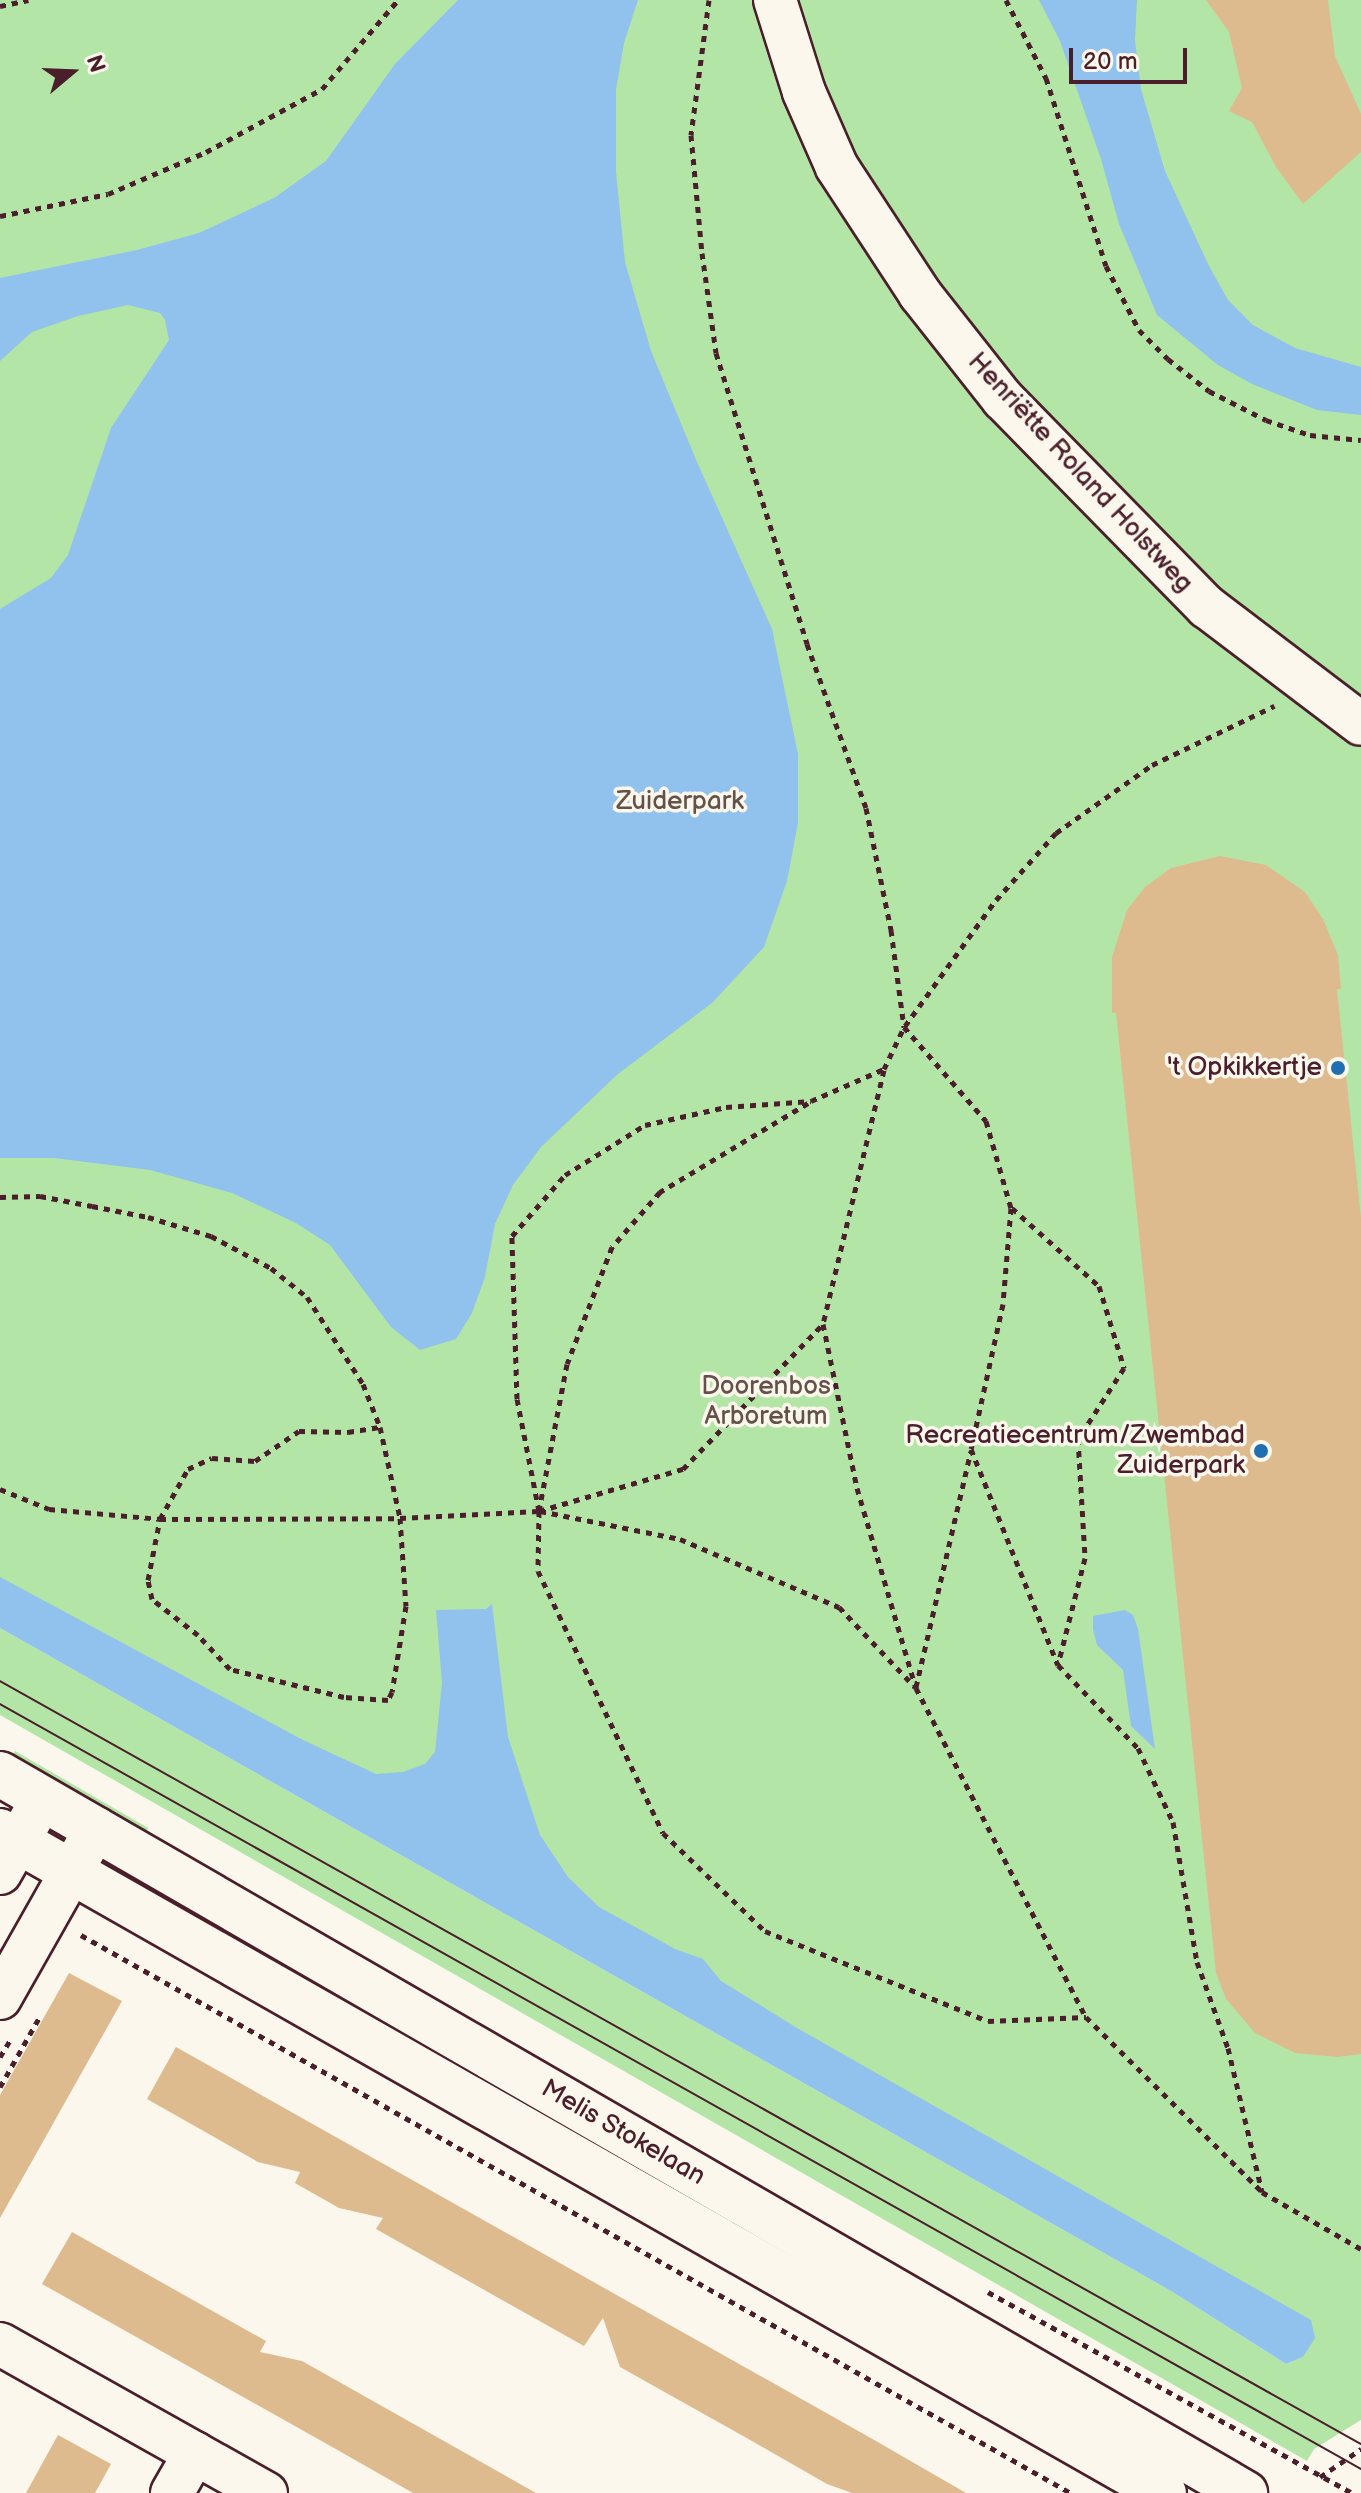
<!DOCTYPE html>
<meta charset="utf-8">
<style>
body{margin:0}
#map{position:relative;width:1361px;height:2493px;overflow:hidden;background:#fbf7ec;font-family:"Balsamiq Sans",sans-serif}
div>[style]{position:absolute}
.green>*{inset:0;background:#b3e6a6;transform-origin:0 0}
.water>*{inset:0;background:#91c1ed}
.building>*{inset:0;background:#deba8f}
.path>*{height:5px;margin-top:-2.5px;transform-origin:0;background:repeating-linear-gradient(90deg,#4a1f2b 0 6px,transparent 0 12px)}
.roads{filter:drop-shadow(2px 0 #4a1f2b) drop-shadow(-2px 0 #4a1f2b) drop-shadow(0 2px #4a1f2b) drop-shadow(0 -2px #4a1f2b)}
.street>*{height:42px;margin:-21px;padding:0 21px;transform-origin:21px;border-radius:21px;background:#fbf7ec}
.secondary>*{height:44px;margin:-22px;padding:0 22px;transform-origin:22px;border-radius:22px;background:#fbf7ec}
.tram>*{height:2px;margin:-1px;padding:0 1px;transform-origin:1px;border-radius:1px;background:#4a1f2b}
.dots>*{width:22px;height:22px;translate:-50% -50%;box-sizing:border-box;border:4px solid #fbf7ec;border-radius:50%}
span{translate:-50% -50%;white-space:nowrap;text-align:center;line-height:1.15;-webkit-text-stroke:7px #fbf7ec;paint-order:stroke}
.street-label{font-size:26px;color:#4a1f2b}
.park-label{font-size:26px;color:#64514a}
.poi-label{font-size:26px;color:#4a1f2b}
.right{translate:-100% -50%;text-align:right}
.north{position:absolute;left:32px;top:32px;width:80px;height:80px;-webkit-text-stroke:6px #fbf7ec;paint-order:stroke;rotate:71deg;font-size:22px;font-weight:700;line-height:32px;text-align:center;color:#4a1f2b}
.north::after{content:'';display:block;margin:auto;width:28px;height:36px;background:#4a1f2b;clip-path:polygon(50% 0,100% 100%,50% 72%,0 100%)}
.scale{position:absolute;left:1069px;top:48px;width:118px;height:36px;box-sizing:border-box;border:4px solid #4a1f2b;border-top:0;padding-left:10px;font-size:24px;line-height:28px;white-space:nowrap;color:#4a1f2b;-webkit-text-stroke:6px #fbf7ec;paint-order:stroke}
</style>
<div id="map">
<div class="green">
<div style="clip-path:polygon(0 0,1361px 0,1361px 2420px,1314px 2449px,1307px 2461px,0 1715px,0 1628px,1171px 2291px,1286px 2364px,1303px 2357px,0 1604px)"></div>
<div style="left:15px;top:1751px;width:154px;height:22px;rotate:30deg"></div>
</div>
<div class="water">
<div style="clip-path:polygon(458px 0,638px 0,624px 43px,616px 90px,616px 172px,625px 262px,651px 351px,697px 462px,772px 629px,798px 754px,798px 823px,787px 881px,764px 947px,712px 1003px,618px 1074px,541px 1147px,513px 1185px,495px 1224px,485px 1277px,472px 1313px,456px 1339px,420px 1350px,391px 1327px,330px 1245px,296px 1223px,232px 1193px,150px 1170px,54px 1158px,0 1158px,0 609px,51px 578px,68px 555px,111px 428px,169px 340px,165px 320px,160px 313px,128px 305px,78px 316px,32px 332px,0 361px,0 278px,137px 250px,199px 233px,274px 198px,326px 161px,395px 64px)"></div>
<div style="clip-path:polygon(1039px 0,1137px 0,1135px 40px,1141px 89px,1165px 171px,1208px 264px,1228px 300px,1253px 325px,1295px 348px,1361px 367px,1361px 415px,1317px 410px,1252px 384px,1218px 365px,1157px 315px,1119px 224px,1101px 159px,1060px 41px)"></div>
<div style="clip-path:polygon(0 1577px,303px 1740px,376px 1774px,403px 1772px,425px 1764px,435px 1752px,442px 1683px,436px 1610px,486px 1609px,492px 1604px,508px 1737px,540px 1835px,568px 1877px,599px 1907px,675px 1949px,703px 1959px,721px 1981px,797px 2028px,1311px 2320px,1315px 2338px,1303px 2357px,1286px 2364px,1171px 2291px,0 1628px)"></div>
<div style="clip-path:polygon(1125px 1610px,1133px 1615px,1138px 1629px,1155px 1749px,1131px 1726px,1123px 1670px,1097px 1645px,1093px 1629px,1093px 1616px)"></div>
</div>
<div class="building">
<div style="clip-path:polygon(1206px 0,1328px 0,1335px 56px,1361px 114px,1361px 152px,1303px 204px,1276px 167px,1252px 122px,1229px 111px,1242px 88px,1229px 32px)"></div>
<div style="clip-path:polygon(1220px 856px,1266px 865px,1305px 892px,1323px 919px,1338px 955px,1341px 989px,1337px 989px,1361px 1218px,1361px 2054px,1338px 2057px,1295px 2053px,1255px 2033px,1226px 1999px,1216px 1973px,1116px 1013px,1112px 1013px,1112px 957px,1127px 910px,1145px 887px,1171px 868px)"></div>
<div style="clip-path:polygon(69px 1973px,122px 2001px,0 2218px,0 2095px)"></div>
<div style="clip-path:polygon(176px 2047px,876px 2441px,966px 2493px,852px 2493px,827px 2484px,752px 2441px,620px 2367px,603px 2318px,584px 2346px,376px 2229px,383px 2218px,339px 2208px,295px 2183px,300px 2172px,258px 2162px,147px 2099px)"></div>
<div style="clip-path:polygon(72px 2232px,266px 2341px,260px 2352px,302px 2361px,536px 2493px,413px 2493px,334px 2448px,42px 2284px)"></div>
<div style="clip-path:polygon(58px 2435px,111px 2464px,95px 2493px,26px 2493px)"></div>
</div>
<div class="path">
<div style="left:709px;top:0;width:136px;rotate:97.6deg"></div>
<div style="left:691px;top:135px;width:119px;rotate:84.7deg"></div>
<div style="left:702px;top:253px;width:101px;rotate:82deg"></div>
<div style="left:716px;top:353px;width:305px;rotate:72.6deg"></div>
<div style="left:807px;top:644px;width:174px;rotate:70.2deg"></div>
<div style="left:866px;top:808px;width:125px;rotate:78.4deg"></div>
<div style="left:891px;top:930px;width:98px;rotate:82.4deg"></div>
<div style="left:1006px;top:0;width:88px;rotate:62.9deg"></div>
<div style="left:1046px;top:78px;width:197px;rotate:72.3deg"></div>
<div style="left:1106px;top:266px;width:72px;rotate:62.7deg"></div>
<div style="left:1139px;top:330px;width:41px;rotate:45deg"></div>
<div style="left:1168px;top:359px;width:52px;rotate:38deg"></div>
<div style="left:1209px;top:391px;width:64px;rotate:27deg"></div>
<div style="left:1266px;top:420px;width:46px;rotate:18.8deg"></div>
<div style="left:1310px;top:435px;width:51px;rotate:5.6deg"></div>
<div style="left:0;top:6px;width:29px;rotate:-12deg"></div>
<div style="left:0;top:216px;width:110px;rotate:-11.5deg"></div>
<div style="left:108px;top:194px;width:107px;rotate:-23.2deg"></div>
<div style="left:206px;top:152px;width:132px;rotate:-28.5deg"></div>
<div style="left:322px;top:89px;width:117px;rotate:-49.5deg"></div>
<div style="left:905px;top:1026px;width:155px;rotate:-54.2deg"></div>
<div style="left:996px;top:900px;width:90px;rotate:-48.2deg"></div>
<div style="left:1056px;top:833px;width:118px;rotate:-35.3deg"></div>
<div style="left:1152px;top:765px;width:136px;rotate:-25.8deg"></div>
<div style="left:884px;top:1070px;width:261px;rotate:103.5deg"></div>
<div style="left:823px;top:1324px;width:167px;rotate:78.3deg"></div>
<div style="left:857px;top:1488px;width:209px;rotate:73.6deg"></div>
<div style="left:916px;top:1688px;width:370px;rotate:62.7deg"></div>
<div style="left:1086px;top:2017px;width:248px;rotate:44.8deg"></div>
<div style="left:1262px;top:2192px;width:114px;rotate:29.9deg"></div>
<div style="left:808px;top:1103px;width:173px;rotate:149deg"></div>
<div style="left:660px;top:1192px;width:73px;rotate:131.1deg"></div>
<div style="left:612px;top:1247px;width:125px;rotate:111deg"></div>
<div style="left:567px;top:1364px;width:150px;rotate:100.8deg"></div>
<div style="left:539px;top:1511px;width:60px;rotate:91deg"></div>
<div style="left:538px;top:1571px;width:290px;rotate:64.5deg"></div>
<div style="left:663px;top:1833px;width:141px;rotate:43.9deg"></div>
<div style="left:765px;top:1931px;width:240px;rotate:22deg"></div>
<div style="left:988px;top:2021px;width:98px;rotate:-2.3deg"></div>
<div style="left:0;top:1197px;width:40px;rotate:-1.4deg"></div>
<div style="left:40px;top:1196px;width:53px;rotate:10.9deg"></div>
<div style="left:92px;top:1206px;width:57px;rotate:11.1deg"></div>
<div style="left:148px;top:1217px;width:66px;rotate:16.8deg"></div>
<div style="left:211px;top:1236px;width:68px;rotate:28.1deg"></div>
<div style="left:271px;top:1268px;width:46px;rotate:38.9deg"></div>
<div style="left:307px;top:1297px;width:103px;rotate:57.2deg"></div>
<div style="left:363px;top:1384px;width:46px;rotate:68.4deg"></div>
<div style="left:380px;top:1427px;width:93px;rotate:77.6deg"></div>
<div style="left:400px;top:1518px;width:88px;rotate:86.1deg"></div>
<div style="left:406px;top:1606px;width:87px;rotate:99.2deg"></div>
<div style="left:392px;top:1692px;width:9px;rotate:117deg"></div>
<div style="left:388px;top:1700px;width:44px;rotate:-176.1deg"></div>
<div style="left:344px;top:1697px;width:117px;rotate:-166.2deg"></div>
<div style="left:230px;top:1669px;width:47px;rotate:-133.3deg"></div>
<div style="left:198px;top:1635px;width:58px;rotate:-142deg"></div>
<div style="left:152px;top:1599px;width:19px;rotate:-102deg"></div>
<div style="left:148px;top:1580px;width:62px;rotate:-78.9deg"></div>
<div style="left:160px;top:1519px;width:57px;rotate:-60.8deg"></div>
<div style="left:188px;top:1469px;width:26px;rotate:-25deg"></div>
<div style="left:212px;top:1458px;width:43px;rotate:4deg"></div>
<div style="left:255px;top:1461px;width:53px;rotate:-34.3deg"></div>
<div style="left:299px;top:1431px;width:49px;rotate:1.2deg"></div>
<div style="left:348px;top:1432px;width:32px;rotate:-9deg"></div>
<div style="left:1012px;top:1208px;width:117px;rotate:41.9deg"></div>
<div style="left:1099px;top:1286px;width:86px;rotate:73deg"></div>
<div style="left:1124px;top:1368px;width:85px;rotate:122.9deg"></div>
<div style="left:1078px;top:1439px;width:119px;rotate:86.6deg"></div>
<div style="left:1085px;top:1558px;width:110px;rotate:104.2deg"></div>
<div style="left:0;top:1489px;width:53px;rotate:22.2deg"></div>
<div style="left:49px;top:1509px;width:111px;rotate:5.1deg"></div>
<div style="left:160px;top:1519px;width:240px;rotate:-0.2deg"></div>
<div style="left:400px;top:1518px;width:139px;rotate:-2.9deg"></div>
<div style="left:539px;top:1511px;width:150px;rotate:-16.3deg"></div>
<div style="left:683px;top:1469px;width:202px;rotate:-46deg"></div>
<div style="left:539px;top:1511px;width:114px;rotate:-101.1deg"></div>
<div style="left:517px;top:1399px;width:163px;rotate:-91.8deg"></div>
<div style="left:512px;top:1236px;width:81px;rotate:-49deg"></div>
<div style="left:565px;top:1175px;width:94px;rotate:-32deg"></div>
<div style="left:645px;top:1125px;width:83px;rotate:-12.5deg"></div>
<div style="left:726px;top:1107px;width:85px;rotate:-4deg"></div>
<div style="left:811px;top:1101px;width:80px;rotate:-23.7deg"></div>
<div style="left:884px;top:1069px;width:47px;rotate:-64.5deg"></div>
<div style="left:904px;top:1027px;width:125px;rotate:48.9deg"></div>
<div style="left:986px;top:1121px;width:91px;rotate:74deg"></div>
<div style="left:1011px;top:1208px;width:96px;rotate:94.8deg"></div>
<div style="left:1003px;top:1304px;width:148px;rotate:102.4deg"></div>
<div style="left:971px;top:1449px;width:233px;rotate:68.1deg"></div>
<div style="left:1058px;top:1665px;width:115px;rotate:46.1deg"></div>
<div style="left:1138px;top:1748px;width:82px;rotate:64.7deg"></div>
<div style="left:1173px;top:1822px;width:142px;rotate:80.3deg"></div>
<div style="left:1197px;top:1962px;width:91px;rotate:70.2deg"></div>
<div style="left:1228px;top:2048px;width:148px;rotate:76.7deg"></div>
<div style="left:540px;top:1511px;width:143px;rotate:11.3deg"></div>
<div style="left:680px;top:1539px;width:173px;rotate:23.2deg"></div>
<div style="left:839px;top:1607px;width:110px;rotate:46.5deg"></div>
<div style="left:916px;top:1687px;width:242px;rotate:-76.9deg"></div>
<div style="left:81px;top:1935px;width:1136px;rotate:29.41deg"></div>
<div style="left:0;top:2057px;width:23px;rotate:-59deg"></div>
<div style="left:0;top:2087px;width:79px;rotate:-60.5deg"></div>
<div style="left:988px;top:2292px;width:416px;rotate:28.9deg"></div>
<div style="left:1320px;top:2477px;width:50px;rotate:-34.3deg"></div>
</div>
<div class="roads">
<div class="street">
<div style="left:775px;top:0;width:96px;rotate:72.5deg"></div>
<div style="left:804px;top:92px;width:82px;rotate:66.3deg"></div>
<div style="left:837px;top:167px;width:152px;rotate:56.8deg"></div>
<div style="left:920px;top:294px;width:134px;rotate:51.7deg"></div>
<div style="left:1003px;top:399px;width:291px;rotate:45.6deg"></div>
<div style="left:1207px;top:607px;width:193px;rotate:37.2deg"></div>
<div style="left:0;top:1873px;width:86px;rotate:-60.2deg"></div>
<div style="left:0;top:1998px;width:195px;rotate:-60.5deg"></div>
<div style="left:0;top:2344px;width:305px;rotate:29.3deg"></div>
<div style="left:172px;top:2493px;width:46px;rotate:-60.1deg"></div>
</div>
<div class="secondary">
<div style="left:0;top:1774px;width:1438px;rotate:30.01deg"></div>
<div style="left:0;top:1831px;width:1339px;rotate:29.63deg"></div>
</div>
</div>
<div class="tram">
<div style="left:0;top:1681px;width:1560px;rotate:29.28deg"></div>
<div style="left:0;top:1704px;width:1561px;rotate:29.34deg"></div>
</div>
<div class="dots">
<div style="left:1338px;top:1068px;background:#1f6fb2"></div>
<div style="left:1261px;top:1451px;background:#1f6fb2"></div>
</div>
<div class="street-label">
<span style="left:1080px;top:473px;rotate:47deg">Henriëtte Roland Holstweg</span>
<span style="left:623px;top:2133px;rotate:30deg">Melis Stokelaan</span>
</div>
<div class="park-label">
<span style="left:680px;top:802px">Zuiderpark</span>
<span style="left:766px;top:1402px">Doorenbos<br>Arboretum</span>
</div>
<div class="poi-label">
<span class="right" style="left:1322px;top:1068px">'t Opkikkertje</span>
<span class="right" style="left:1245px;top:1451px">Recreatiecentrum/Zwembad<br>Zuiderpark</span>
</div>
<div class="north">N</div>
<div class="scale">20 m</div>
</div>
